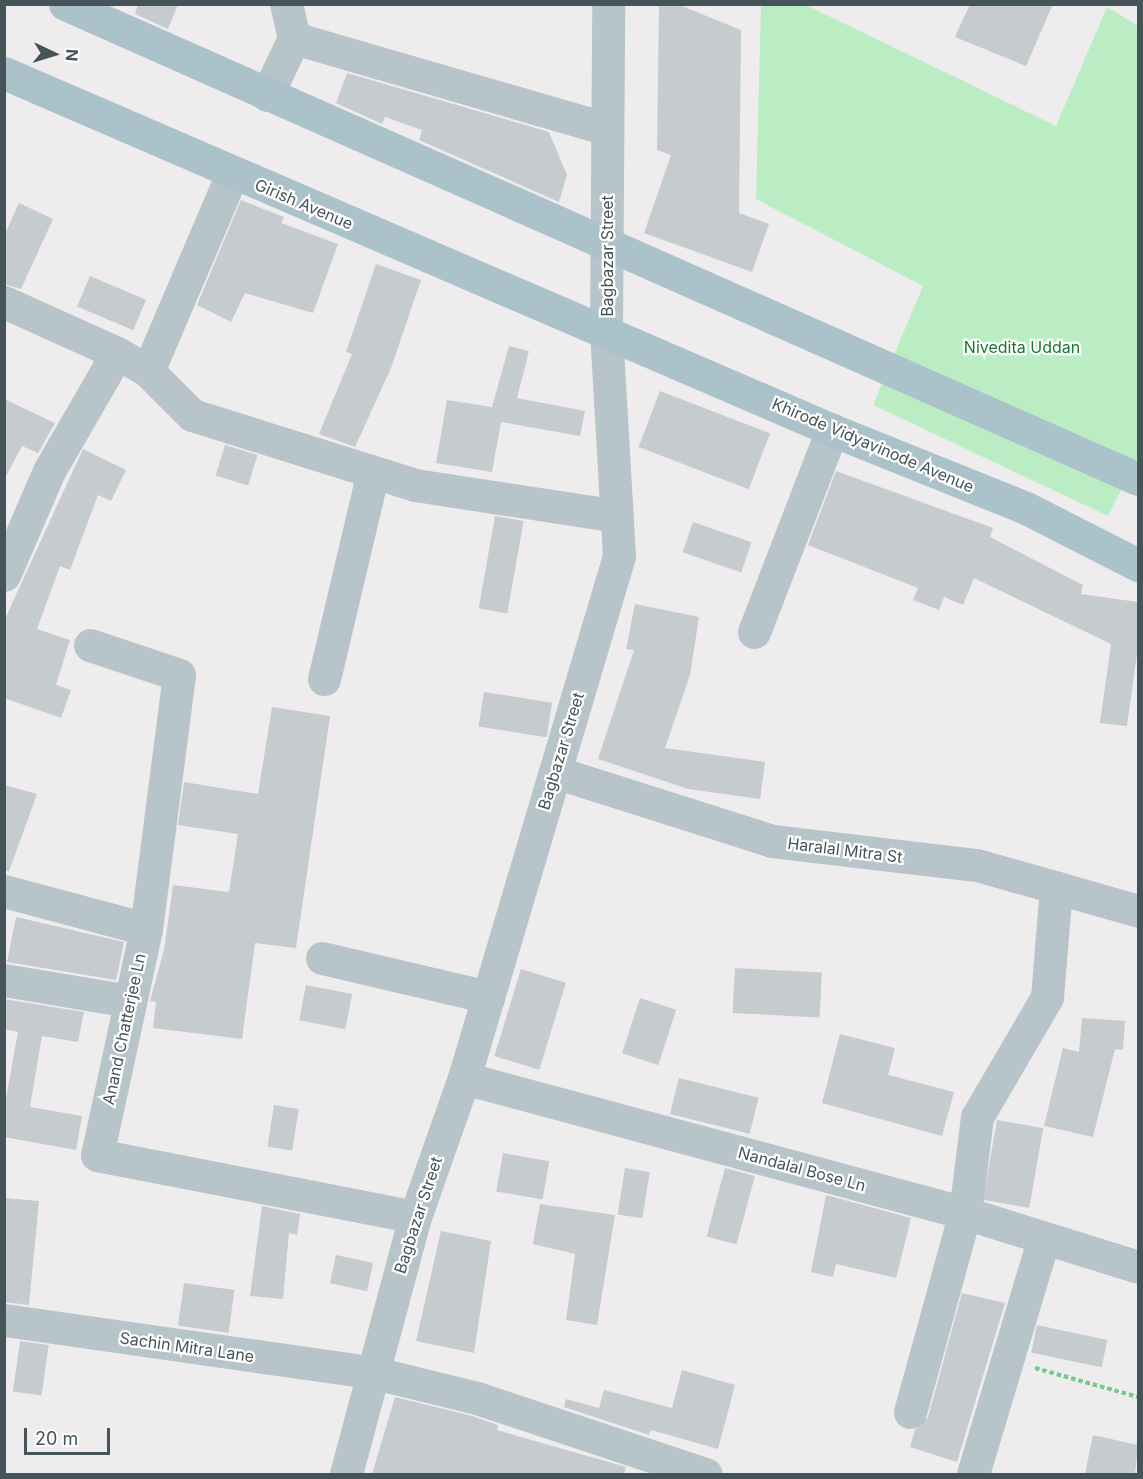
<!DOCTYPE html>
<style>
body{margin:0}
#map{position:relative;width:1143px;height:1479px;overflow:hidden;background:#efeced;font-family:Inter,sans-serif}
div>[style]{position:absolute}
.green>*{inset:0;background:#baedc3}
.building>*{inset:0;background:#c6cbcf;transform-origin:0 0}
.path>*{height:4px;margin-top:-2px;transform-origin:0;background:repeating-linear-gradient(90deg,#73ca8d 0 4.5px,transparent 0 7.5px)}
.minor>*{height:33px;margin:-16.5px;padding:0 16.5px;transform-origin:16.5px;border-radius:16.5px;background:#b7c4c9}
.major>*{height:33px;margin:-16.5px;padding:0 16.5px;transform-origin:16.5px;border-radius:16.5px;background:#acc2cb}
span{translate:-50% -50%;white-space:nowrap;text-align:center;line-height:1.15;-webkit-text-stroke:4.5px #fff;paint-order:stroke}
.street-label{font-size:16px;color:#455459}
.park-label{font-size:16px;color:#187834}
.frame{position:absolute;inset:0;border:6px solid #455459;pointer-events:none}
.north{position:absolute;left:24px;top:24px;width:60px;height:60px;-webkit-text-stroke:4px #fff;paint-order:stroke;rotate:94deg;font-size:16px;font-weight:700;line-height:24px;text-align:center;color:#455459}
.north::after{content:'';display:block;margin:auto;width:21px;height:27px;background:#455459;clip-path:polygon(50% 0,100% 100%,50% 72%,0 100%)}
.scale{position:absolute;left:24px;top:1428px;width:86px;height:27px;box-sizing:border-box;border:3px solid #455459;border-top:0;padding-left:8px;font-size:18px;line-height:21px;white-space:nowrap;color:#455459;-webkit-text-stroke:4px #fff;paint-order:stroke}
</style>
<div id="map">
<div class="green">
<div style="clip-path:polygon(761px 5px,806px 5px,1056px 126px,1107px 7px,1138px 26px,1138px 456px,1108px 516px,873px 405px,923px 286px,756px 199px)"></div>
</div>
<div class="building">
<div style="clip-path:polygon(138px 4px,178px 4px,168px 29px,135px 14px)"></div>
<div style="clip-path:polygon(659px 4px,677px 4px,741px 30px,739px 213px,769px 224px,752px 272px,644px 233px,671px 155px,657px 150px)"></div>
<div style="clip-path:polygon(970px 4px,1053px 4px,1026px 66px,955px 37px)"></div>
<div style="clip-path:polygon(347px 73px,549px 132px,567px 175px,559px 202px,419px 140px,422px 130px,385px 117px,382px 124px,336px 103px)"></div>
<div style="clip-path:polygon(241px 200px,284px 217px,281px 223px,338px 244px,313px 313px,245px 293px,231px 322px,197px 305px)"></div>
<div style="clip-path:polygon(19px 203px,53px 219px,21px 289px,4px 284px,4px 236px)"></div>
<div style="clip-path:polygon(376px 264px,421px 280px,391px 368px,355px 447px,319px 434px,352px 354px,346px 352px)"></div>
<div style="left:90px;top:276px;width:61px;height:33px;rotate:23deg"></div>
<div style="clip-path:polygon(509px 346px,529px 351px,517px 398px,585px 411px,580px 436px,501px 422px,492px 472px,436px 463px,447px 400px,492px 407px)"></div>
<div style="left:660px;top:391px;width:118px;height:60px;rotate:21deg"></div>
<div style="clip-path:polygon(4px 399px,55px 423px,38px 453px,22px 446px,4px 480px)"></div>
<div style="left:225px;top:445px;width:34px;height:32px;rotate:17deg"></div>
<div style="clip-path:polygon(83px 449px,126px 470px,111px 501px,98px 495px,70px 570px,60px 566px,37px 629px,70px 640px,56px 685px,71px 690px,61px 718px,4px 698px,4px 621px)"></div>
<div style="clip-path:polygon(836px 471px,993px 528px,990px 537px,1083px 585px,1081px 594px,1138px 602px,1138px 646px,1127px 726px,1100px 723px,1111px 644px,974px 578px,963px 605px,944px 597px,939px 610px,913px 600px,918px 588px,808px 545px)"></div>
<div style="left:495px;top:516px;width:29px;height:94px;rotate:10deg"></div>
<div style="left:693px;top:522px;width:62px;height:32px;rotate:19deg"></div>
<div style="clip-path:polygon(635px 604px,699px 617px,690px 675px,665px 748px,765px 762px,760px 799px,688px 789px,598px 759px,634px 650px,626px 649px)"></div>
<div style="left:484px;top:692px;width:69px;height:35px;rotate:9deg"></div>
<div style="clip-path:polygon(272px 707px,330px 716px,296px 948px,255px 943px,242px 1039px,153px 1028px,156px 1002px,150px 1001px,164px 950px,173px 885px,229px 892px,238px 834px,178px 825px,184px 782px,258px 794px)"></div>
<div style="clip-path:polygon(4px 785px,37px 794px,9px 871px,4px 870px)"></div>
<div style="clip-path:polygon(16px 917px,124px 942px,116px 980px,7px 962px)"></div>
<div style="left:735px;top:968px;width:87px;height:45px;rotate:3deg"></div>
<div style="left:521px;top:969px;width:47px;height:91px;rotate:17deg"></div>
<div style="left:306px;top:985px;width:47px;height:36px;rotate:11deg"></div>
<div style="left:640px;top:998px;width:38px;height:58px;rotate:18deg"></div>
<div style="clip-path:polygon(4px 999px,84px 1012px,78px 1042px,42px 1036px,30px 1107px,82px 1116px,76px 1150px,4px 1137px,4px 1109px,18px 1032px,4px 1029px)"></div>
<div style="clip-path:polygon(1082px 1018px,1125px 1021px,1123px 1050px,1115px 1049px,1093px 1137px,1044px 1126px,1063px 1048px,1079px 1052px)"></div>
<div style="clip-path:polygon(840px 1034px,895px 1048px,888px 1075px,954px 1092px,942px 1136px,822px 1103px)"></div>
<div style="left:679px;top:1078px;width:82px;height:37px;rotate:14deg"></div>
<div style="left:274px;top:1105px;width:25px;height:42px;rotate:9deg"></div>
<div style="left:997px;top:1120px;width:47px;height:81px;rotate:10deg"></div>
<div style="left:503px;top:1153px;width:47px;height:39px;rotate:10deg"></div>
<div style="left:625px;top:1168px;width:25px;height:47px;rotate:9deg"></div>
<div style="left:725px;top:1168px;width:31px;height:71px;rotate:15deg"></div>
<div style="clip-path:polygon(826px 1195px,911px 1218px,896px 1278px,836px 1264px,833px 1277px,811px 1272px)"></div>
<div style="clip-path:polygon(4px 1198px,39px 1201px,29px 1305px,4px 1302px)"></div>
<div style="clip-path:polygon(540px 1204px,615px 1215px,597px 1325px,566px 1320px,575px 1254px,533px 1244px)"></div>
<div style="clip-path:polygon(262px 1206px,300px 1214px,297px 1235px,289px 1233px,283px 1299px,250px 1296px)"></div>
<div style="clip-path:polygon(441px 1231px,491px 1241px,474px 1353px,416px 1341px)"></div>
<div style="left:336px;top:1255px;width:38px;height:29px;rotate:12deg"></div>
<div style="left:184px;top:1283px;width:51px;height:43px;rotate:8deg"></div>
<div style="clip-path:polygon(962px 1293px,1005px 1303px,957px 1462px,910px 1447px,915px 1430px,928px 1417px)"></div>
<div style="left:1037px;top:1325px;width:72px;height:28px;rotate:12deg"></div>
<div style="left:20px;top:1341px;width:29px;height:51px;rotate:8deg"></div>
<div style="clip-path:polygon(682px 1370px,735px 1385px,718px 1449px,651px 1430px,649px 1435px,564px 1407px,566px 1399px,599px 1408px,604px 1390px,672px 1408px)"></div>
<div style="clip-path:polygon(395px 1397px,472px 1416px,498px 1425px,497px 1430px,626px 1467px,624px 1474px,372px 1474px)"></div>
<div style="clip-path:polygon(1093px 1435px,1138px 1445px,1135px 1474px,1085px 1474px)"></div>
</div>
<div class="path">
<div style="left:1035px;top:1368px;width:107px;rotate:15.7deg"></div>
</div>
<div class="minor">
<div style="left:294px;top:38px;width:326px;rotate:16.2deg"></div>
<div style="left:267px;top:95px;width:63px;rotate:-64.7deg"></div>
<div style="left:294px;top:38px;width:35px;rotate:-103deg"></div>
<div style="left:4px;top:302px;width:124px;rotate:24.3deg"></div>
<div style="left:148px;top:371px;width:62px;rotate:45deg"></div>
<div style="left:192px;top:415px;width:234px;rotate:17.4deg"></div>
<div style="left:415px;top:485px;width:204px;rotate:8.7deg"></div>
<div style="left:4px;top:575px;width:113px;rotate:-66.6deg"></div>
<div style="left:49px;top:471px;width:136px;rotate:-60deg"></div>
<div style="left:117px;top:353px;width:36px;rotate:30deg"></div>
<div style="left:148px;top:371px;width:214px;rotate:-66.9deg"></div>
<div style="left:754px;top:632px;width:217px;rotate:-68.9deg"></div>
<div style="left:90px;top:645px;width:94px;rotate:18.6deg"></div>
<div style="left:179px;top:675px;width:256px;rotate:97.4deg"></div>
<div style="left:146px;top:929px;width:231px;rotate:102.2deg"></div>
<div style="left:97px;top:1155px;width:324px;rotate:11deg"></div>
<div style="left:324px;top:679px;width:213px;rotate:-76.7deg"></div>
<div style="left:555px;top:772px;width:228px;rotate:17.6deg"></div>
<div style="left:772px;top:841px;width:206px;rotate:6.7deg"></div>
<div style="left:977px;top:865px;width:167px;rotate:15.9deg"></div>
<div style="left:4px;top:891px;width:147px;rotate:15deg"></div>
<div style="left:322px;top:958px;width:171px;rotate:13.2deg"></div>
<div style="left:4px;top:980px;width:127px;rotate:9.5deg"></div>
<div style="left:464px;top:1078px;width:519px;rotate:15.08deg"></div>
<div style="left:965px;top:1213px;width:181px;rotate:17.3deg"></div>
<div style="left:4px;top:1320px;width:371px;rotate:8.1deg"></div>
<div style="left:371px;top:1372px;width:109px;rotate:13.8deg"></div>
<div style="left:477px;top:1398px;width:241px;rotate:18.4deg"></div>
<div style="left:910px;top:1412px;width:206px;rotate:-74.6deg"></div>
<div style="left:965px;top:1213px;width:97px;rotate:-82.9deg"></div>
<div style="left:977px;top:1117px;width:139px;rotate:-59.7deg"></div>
<div style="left:1047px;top:997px;width:110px;rotate:-85.3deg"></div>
<div style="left:346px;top:1474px;width:266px;rotate:-75deg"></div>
<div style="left:415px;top:1217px;width:147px;rotate:-70.6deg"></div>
<div style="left:464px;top:1078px;width:545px;rotate:-73.46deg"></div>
<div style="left:619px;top:556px;width:226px;rotate:-93.3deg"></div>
<div style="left:606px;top:330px;width:326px;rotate:-89.6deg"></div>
<div style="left:973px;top:1474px;width:246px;rotate:-73.3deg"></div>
</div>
<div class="major">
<div style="left:65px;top:4px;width:1173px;rotate:23.88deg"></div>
<div style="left:4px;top:73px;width:902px;rotate:23.32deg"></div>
<div style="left:832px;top:430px;width:209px;rotate:21.9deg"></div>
<div style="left:1026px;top:508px;width:126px;rotate:27deg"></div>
</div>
<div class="street-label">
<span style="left:304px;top:204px;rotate:23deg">Girish Avenue</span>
<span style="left:607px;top:256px;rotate:-90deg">Bagbazar Street</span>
<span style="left:873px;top:445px;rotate:23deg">Khirode Vidyavinode Avenue</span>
<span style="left:561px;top:751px;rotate:-73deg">Bagbazar Street</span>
<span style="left:845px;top:850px;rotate:7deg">Haralal Mitra St</span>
<span style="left:124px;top:1029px;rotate:-78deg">Anand Chatterjee Ln</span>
<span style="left:802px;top:1169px;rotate:15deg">Nandalal Bose Ln</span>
<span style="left:418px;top:1215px;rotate:-72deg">Bagbazar Street</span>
<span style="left:187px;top:1347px;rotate:8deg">Sachin Mitra Lane</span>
</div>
<div class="park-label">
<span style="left:1022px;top:347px">Nivedita Uddan</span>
</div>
<div class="frame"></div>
<div class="north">N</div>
<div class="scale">20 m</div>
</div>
